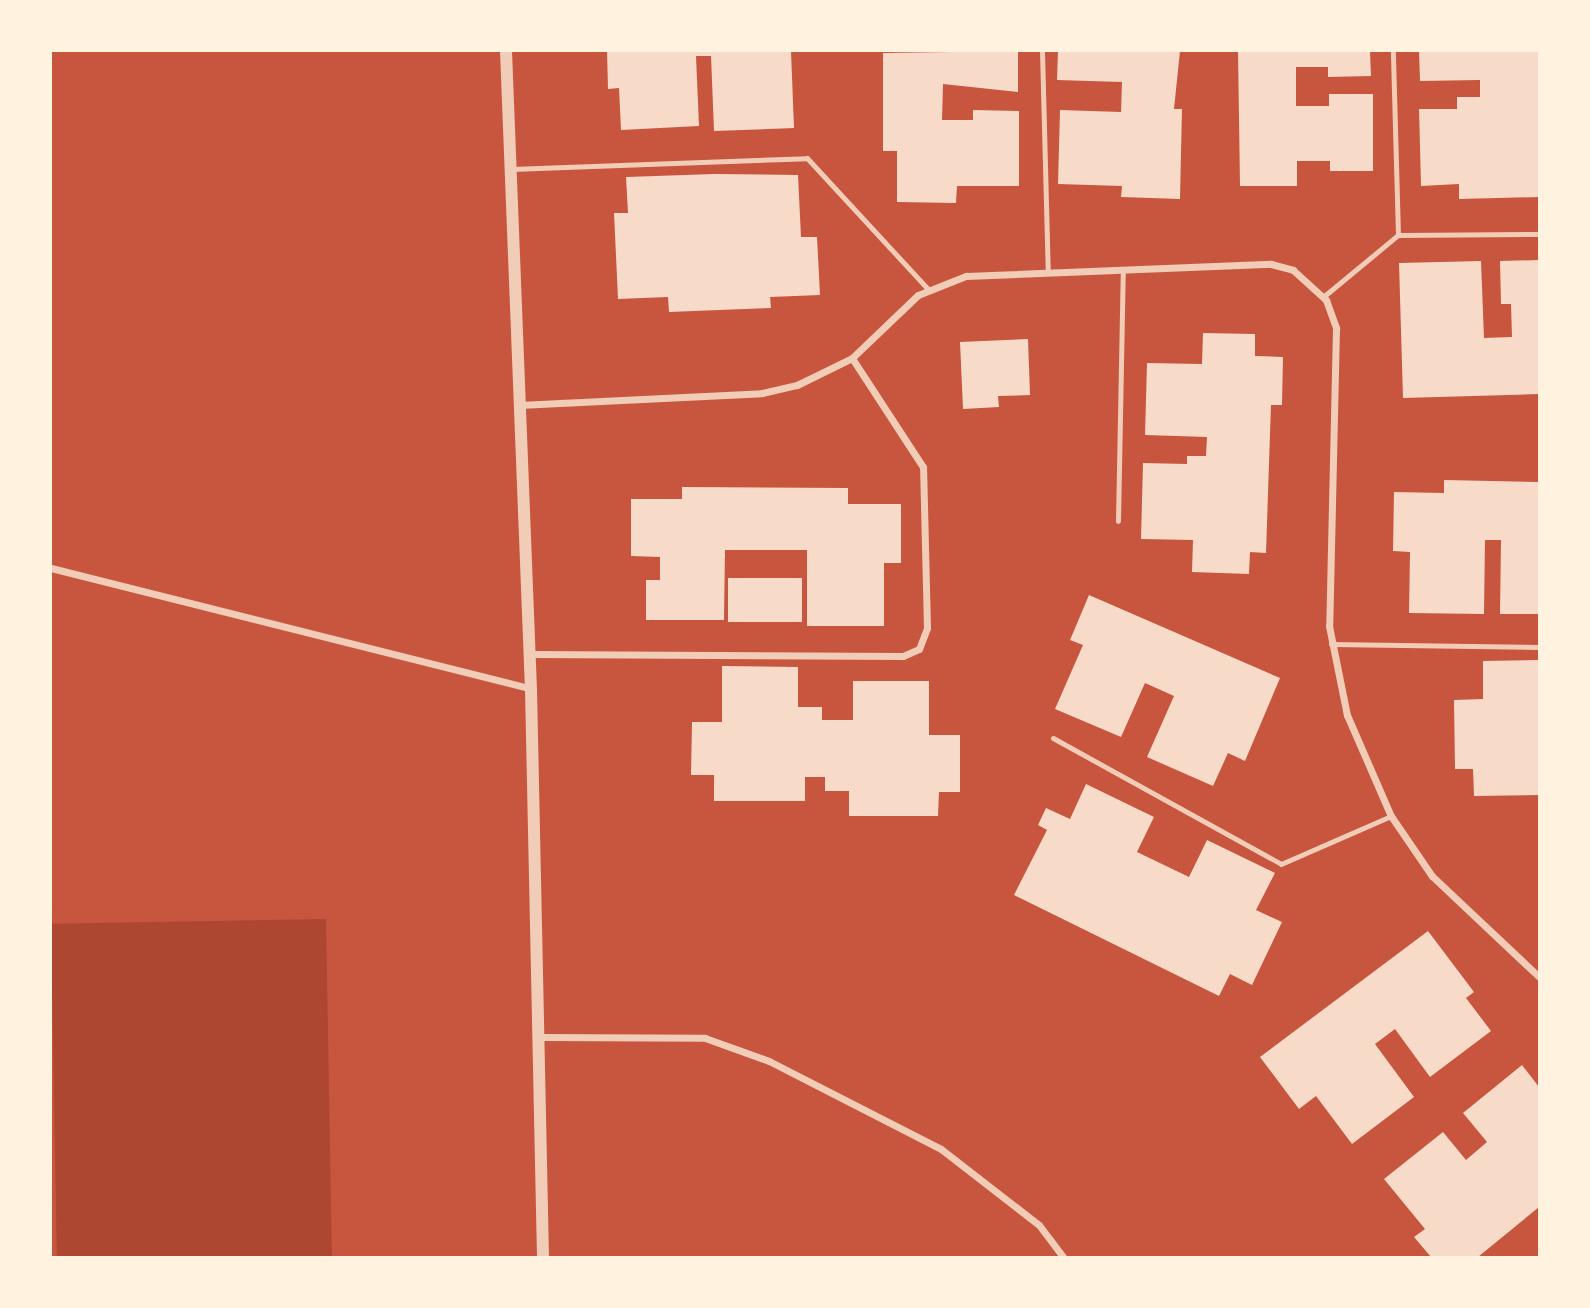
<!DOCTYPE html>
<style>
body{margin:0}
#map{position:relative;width:1590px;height:1308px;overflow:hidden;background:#c8553d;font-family:"PT Serif",serif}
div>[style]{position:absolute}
.green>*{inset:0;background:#ae4732;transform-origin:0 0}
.building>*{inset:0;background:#f7dbc8;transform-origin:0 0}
.service>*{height:5px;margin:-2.5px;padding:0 2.5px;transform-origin:2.5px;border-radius:2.5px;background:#f1ccb7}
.minor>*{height:7px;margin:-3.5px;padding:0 3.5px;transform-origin:3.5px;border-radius:3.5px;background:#f1ccb7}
.tertiary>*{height:12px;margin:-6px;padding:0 6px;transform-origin:6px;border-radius:6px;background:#f1ccb7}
span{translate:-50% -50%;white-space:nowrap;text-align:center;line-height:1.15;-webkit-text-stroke:7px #fff3e0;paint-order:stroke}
.frame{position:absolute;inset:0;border:52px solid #fff3e0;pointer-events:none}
</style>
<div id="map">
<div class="green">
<div style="left:326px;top:919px;width:338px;height:275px;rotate:89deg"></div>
</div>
<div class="building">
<div style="clip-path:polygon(607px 51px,791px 51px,794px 128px,714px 131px,711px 56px,696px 56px,699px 126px,621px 130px,619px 88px,608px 89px)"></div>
<div style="clip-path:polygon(1018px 51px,1018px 92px,943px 84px,942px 120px,973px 120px,973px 110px,1019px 111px,1019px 186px,957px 186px,956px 203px,897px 202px,897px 151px,883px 151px,883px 53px)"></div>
<div style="clip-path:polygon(1058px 51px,1180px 51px,1174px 109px,1182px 109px,1180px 199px,1121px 197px,1122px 186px,1058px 184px,1060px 110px,1121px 112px,1122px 82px,1057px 80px)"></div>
<div style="clip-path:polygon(1238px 51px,1370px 51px,1371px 76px,1328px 77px,1328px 67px,1296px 67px,1296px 106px,1329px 106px,1329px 94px,1373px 94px,1373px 171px,1330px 171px,1330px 161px,1297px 161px,1297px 186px,1240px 186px)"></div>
<div style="clip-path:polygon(1419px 51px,1539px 51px,1539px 197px,1459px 199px,1459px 184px,1421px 186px,1419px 109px,1457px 109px,1457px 97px,1480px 97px,1480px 80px,1420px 81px)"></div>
<div style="clip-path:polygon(714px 174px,798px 175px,801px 237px,817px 237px,820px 295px,770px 297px,771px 308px,669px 312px,668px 297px,618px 299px,614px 213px,628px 213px,626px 177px)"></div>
<div style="clip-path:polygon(1539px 260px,1539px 394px,1403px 398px,1399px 263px,1481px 261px,1484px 338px,1512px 337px,1511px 304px,1501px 304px,1500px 261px)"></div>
<div style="clip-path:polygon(1203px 333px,1255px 334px,1255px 356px,1283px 357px,1282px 405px,1271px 405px,1266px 553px,1250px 552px,1249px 574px,1192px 572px,1193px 540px,1141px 539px,1143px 463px,1187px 464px,1187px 456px,1206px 456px,1207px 437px,1145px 435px,1147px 363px,1202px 364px)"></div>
<div style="clip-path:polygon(1028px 339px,1030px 395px,998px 396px,999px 407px,963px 409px,960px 342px)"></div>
<div style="clip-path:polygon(1444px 480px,1539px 482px,1539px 614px,1500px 614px,1501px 540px,1485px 540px,1484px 614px,1409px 613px,1410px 552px,1393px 551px,1394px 492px,1444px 493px)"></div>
<div style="clip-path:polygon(682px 487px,848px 488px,848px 504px,901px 504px,901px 563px,884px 563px,884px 626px,807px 626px,807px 550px,725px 550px,724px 620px,646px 620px,646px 580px,660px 580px,660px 557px,631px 556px,631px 499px,682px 499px)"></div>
<div style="left:802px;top:578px;width:44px;height:74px;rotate:90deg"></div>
<div style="clip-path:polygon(1089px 595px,1280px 678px,1245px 761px,1228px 753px,1213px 786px,1147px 757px,1174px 696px,1145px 683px,1121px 737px,1055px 709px,1083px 645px,1070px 640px)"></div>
<div style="clip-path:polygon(1539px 660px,1539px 795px,1474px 796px,1473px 769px,1455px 769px,1454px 700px,1483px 699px,1483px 661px)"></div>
<div style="clip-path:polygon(722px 666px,798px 667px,798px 707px,822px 707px,822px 720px,853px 720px,853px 681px,929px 681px,929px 735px,960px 735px,960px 792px,939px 792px,938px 816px,849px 816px,849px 791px,825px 791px,825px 777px,805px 777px,805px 801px,714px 801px,714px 775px,691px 775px,692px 722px,722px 722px)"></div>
<div style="clip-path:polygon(1086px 784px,1154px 817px,1137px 852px,1189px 877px,1207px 840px,1275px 873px,1256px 910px,1282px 922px,1252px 985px,1230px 974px,1219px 996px,1014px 895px,1047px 830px,1038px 825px,1046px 808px,1070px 819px)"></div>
<div style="clip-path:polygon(1428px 931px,1474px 992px,1466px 998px,1491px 1031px,1430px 1077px,1395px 1029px,1375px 1044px,1414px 1097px,1352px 1144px,1316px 1096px,1299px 1109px,1260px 1057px)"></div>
<div style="clip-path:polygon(1522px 1065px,1539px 1087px,1539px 1207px,1478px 1257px,1431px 1257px,1414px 1237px,1425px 1229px,1384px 1179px,1443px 1132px,1466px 1160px,1487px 1142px,1463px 1113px)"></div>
</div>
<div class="service">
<div style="left:1042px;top:51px;width:222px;rotate:88.5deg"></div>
<div style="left:511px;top:169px;width:296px;rotate:-2.1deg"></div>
<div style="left:807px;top:158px;width:180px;rotate:47.3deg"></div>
<div style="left:1398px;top:235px;width:141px;rotate:-0.4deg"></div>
<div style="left:1323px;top:297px;width:97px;rotate:-39.6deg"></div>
<div style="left:1398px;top:235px;width:184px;rotate:-91.6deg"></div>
<div style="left:1118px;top:521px;width:251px;rotate:-88.9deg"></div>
<div style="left:1331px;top:644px;width:208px;rotate:0.8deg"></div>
<div style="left:1053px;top:738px;width:260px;rotate:28.9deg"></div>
<div style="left:1281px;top:864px;width:120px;rotate:-23.6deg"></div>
</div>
<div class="minor">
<div style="left:519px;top:405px;width:243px;rotate:-2.8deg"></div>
<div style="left:762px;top:393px;width:36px;rotate:-13deg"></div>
<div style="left:797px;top:385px;width:61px;rotate:-26.1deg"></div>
<div style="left:852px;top:358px;width:91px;rotate:-43.7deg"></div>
<div style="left:918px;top:295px;width:52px;rotate:-21.6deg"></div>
<div style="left:966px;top:276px;width:305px;rotate:-2.3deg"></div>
<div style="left:1271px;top:264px;width:23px;rotate:15deg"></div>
<div style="left:1293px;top:270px;width:45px;rotate:42.3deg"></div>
<div style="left:1326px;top:300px;width:30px;rotate:70deg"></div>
<div style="left:1336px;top:328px;width:298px;rotate:91.3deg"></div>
<div style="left:1329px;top:626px;width:91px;rotate:78.6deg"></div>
<div style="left:1347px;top:715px;width:110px;rotate:66.5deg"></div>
<div style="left:1391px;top:816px;width:73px;rotate:55.7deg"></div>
<div style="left:1432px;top:876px;width:147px;rotate:43.3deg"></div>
<div style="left:51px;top:568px;width:495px;rotate:14.1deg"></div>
<div style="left:529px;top:654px;width:374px;rotate:0.3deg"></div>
<div style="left:903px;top:656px;width:17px;rotate:-24deg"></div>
<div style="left:919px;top:649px;width:22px;rotate:-69deg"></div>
<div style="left:927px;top:628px;width:161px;rotate:-91.4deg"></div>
<div style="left:923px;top:467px;width:130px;rotate:-123.1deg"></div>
<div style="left:540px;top:1037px;width:165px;rotate:0.3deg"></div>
<div style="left:705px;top:1038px;width:68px;rotate:19.8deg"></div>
<div style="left:769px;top:1061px;width:193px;rotate:27.1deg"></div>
<div style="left:941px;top:1149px;width:124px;rotate:37.8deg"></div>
<div style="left:1039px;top:1225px;width:40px;rotate:53deg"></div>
</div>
<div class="tertiary">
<div style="left:506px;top:51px;width:638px;rotate:87.76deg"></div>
<div style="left:531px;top:689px;width:568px;rotate:88.79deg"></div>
</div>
<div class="frame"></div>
</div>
